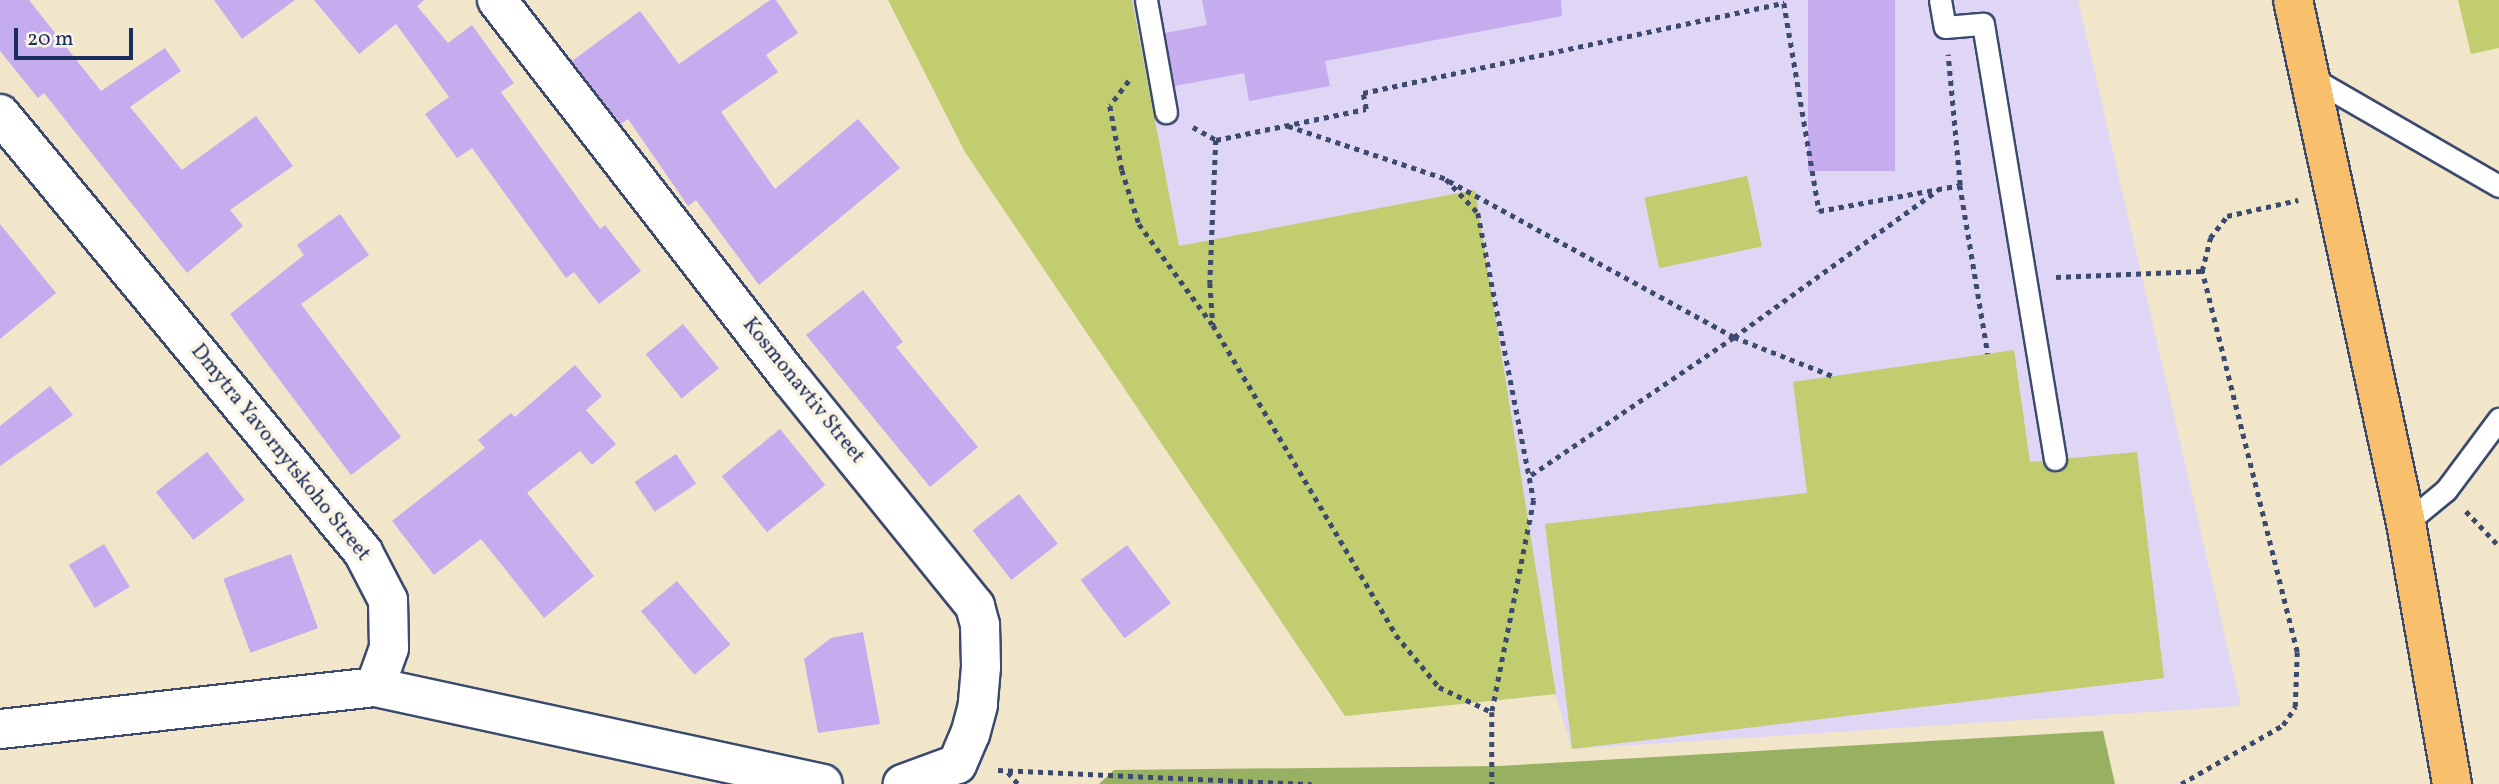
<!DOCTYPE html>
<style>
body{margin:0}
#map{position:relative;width:2499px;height:784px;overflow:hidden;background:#f1e6c9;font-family:Vollkorn,serif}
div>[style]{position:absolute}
.built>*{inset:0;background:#dfd5f5}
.green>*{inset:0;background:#c1cd6e;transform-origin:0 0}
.forest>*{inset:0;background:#98b061}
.building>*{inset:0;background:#c4acef;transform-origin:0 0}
.path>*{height:4.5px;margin-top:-2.25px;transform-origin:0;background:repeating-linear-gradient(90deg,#3b4a6e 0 5px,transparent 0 10px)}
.roads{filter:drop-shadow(2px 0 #3b4a6e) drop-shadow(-2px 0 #3b4a6e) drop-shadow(0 2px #3b4a6e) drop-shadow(0 -2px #3b4a6e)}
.service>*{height:21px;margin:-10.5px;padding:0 10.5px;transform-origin:10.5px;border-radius:10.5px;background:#fff}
.minor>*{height:38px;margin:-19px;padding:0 19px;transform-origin:19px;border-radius:19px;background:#fff}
.trunk>*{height:38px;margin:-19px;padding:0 19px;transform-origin:19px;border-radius:19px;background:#f8bf6c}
span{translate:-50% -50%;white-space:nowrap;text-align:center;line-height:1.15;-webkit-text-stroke:7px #fcf5e5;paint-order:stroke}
.street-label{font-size:21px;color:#1b2f5e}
.scale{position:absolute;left:14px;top:28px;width:119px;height:32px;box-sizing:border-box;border:4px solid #1b2f5e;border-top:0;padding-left:9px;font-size:21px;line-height:24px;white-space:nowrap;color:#1b2f5e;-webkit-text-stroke:5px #fcf5e5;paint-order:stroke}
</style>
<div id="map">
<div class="built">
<div style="clip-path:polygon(888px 0,2078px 0,2241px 706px,1572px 749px,1555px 694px,1345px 716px,965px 152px)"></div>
</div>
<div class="green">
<div style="clip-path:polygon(888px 0,1132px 0,1179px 246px,1475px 190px,1556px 694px,1345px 716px,965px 152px)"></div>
<div style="clip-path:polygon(2458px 0,2499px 0,2499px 48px,2471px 54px)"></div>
<div style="left:1747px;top:176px;width:72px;height:105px;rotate:78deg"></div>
<div style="clip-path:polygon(2014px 350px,2030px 462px,2137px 452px,2164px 678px,1572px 749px,1545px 524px,1807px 493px,1793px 382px)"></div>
</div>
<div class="forest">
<div style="clip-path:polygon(2103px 731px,2115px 784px,1099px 784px,1114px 770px,1499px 766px)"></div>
</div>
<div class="building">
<div style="clip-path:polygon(0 0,29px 0,101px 91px,165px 48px,181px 71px,130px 107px,182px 170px,256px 116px,293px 166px,230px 210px,243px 226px,187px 273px,44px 93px,38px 98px,0 51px)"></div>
<div style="clip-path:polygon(214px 0,295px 0,242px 39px)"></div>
<div style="clip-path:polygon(314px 0,424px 0,417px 6px,448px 43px,472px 25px,514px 83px,501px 92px,600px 229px,605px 225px,641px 271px,599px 304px,574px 272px,566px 278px,472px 148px,457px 158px,425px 114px,449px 97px,396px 24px,359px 54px)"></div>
<div style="clip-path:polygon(770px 0,776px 0,798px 33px,766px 55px,778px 72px,721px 112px,775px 189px,858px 119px,900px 168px,759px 285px,696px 200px,688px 206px,628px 119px,621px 124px,572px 61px,640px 11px,679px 64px)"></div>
<div style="clip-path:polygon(1202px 0,1561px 0,1562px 16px,1325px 61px,1330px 86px,1249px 101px,1244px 73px,1175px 86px,1165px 33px,1207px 25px)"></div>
<div style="left:1808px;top:0;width:87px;height:171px"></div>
<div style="clip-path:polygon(340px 214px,369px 255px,301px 304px,401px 437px,351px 475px,230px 314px,304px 255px,297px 245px)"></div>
<div style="clip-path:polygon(0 224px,56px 293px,0 339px)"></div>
<div style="clip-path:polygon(863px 290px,903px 342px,896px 347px,978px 447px,930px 487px,806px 335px)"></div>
<div style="left:683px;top:324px;width:57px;height:48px;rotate:51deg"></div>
<div style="clip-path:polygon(575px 365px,602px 396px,586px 410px,616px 444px,592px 465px,580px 451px,527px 493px,594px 576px,544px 618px,481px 539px,434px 575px,392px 521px,485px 448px,478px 440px,511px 413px,515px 417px)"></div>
<div style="clip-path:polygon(50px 386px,73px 415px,0 466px,0 426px)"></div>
<div style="left:780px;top:429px;width:72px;height:75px;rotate:51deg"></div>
<div style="left:207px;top:452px;width:61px;height:65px;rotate:52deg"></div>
<div style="left:676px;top:454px;width:36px;height:50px;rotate:56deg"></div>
<div style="left:1019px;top:494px;width:63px;height:59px;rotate:52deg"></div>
<div style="left:104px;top:544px;width:50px;height:41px;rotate:59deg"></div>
<div style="left:1127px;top:545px;width:73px;height:58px;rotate:53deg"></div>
<div style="left:291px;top:554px;width:79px;height:72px;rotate:70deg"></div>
<div style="left:677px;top:581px;width:83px;height:47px;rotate:50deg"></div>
<div style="clip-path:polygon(863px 632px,880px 724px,818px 733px,804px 659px,831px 638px)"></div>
</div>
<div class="path">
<div style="left:1129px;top:81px;width:31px;rotate:127deg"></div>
<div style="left:1110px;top:106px;width:65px;rotate:79.4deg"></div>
<div style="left:1122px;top:170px;width:57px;rotate:72.5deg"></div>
<div style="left:1139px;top:224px;width:124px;rotate:53.9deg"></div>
<div style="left:1288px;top:126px;width:167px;rotate:18.5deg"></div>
<div style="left:1446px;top:179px;width:47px;rotate:46.7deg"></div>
<div style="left:1478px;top:213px;width:292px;rotate:79deg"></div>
<div style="left:1534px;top:500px;width:216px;rotate:101.2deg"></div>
<div style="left:1492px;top:712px;width:72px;rotate:90deg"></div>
<div style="left:1193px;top:127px;width:26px;rotate:29deg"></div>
<div style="left:1216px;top:140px;width:153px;rotate:-11.7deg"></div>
<div style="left:1366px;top:109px;width:16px;rotate:-101deg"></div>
<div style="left:1363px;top:93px;width:431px;rotate:-12.1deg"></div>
<div style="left:1784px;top:3px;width:211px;rotate:80.4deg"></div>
<div style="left:1819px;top:211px;width:143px;rotate:-10.4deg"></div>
<div style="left:1960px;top:185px;width:131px;rotate:-95.3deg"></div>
<div style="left:1216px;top:140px;width:143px;rotate:92.4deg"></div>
<div style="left:1210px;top:283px;width:42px;rotate:85.9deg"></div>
<div style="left:1213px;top:325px;width:360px;rotate:59.4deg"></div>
<div style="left:1396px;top:635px;width:67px;rotate:50.4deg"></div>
<div style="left:1439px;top:687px;width:59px;rotate:25.3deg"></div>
<div style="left:1449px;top:181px;width:325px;rotate:28.7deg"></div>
<div style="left:1734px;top:337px;width:106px;rotate:21.5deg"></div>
<div style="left:1960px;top:185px;width:171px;rotate:80.6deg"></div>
<div style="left:2056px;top:277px;width:146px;rotate:-2.4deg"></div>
<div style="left:1531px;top:475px;width:245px;rotate:-34.2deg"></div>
<div style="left:1734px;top:337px;width:251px;rotate:-35.8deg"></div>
<div style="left:2466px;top:511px;width:48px;rotate:46.7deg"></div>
<div style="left:998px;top:770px;width:314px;rotate:2.6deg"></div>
<div style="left:1008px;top:772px;width:16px;rotate:50deg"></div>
<div style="left:2181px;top:784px;width:118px;rotate:-30deg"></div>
<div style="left:2283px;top:725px;width:22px;rotate:-56deg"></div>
<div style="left:2295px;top:707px;width:55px;rotate:-87.9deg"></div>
<div style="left:2297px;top:652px;width:393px;rotate:-104deg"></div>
<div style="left:2202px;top:271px;width:34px;rotate:-76deg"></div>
<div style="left:2210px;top:238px;width:28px;rotate:-52deg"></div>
<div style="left:2227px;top:216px;width:73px;rotate:-12.7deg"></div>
</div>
<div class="roads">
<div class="service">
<div style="left:1146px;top:0;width:114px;rotate:79.9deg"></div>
<div style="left:1940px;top:0;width:27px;rotate:80deg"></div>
<div style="left:1945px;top:27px;width:38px;rotate:-5deg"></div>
<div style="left:1983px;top:24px;width:441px;rotate:80.6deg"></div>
<div style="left:2310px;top:77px;width:218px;rotate:30deg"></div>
<div style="left:2406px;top:523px;width:52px;rotate:-39.5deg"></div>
<div style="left:2446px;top:490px;width:89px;rotate:-53.3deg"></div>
</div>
<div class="minor">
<div style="left:497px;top:0;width:481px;rotate:52.2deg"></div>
<div style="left:792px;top:380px;width:291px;rotate:51deg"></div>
<div style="left:975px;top:606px;width:20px;rotate:75deg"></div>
<div style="left:980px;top:625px;width:42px;rotate:88.6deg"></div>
<div style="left:981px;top:667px;width:38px;rotate:95deg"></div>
<div style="left:978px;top:705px;width:30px;rotate:105deg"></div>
<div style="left:970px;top:734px;width:33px;rotate:113deg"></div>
<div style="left:957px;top:764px;width:58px;rotate:159.7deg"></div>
<div style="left:0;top:114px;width:569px;rotate:50.35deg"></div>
<div style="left:363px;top:552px;width:54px;rotate:62.5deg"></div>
<div style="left:388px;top:600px;width:48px;rotate:88.8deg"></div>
<div style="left:389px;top:648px;width:41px;rotate:109.7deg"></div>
<div style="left:375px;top:687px;width:377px;rotate:173.6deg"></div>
<div style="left:375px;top:687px;width:458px;rotate:12.2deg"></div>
</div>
<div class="trunk">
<div style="left:2293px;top:0;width:535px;rotate:77.81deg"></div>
<div style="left:2406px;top:523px;width:265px;rotate:80deg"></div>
</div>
</div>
<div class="street-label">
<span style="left:803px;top:391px;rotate:51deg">Kosmonavtiv Street</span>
<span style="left:280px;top:453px;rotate:51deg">Dmytra Yavornytskoho Street</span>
</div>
<div class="scale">20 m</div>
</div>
